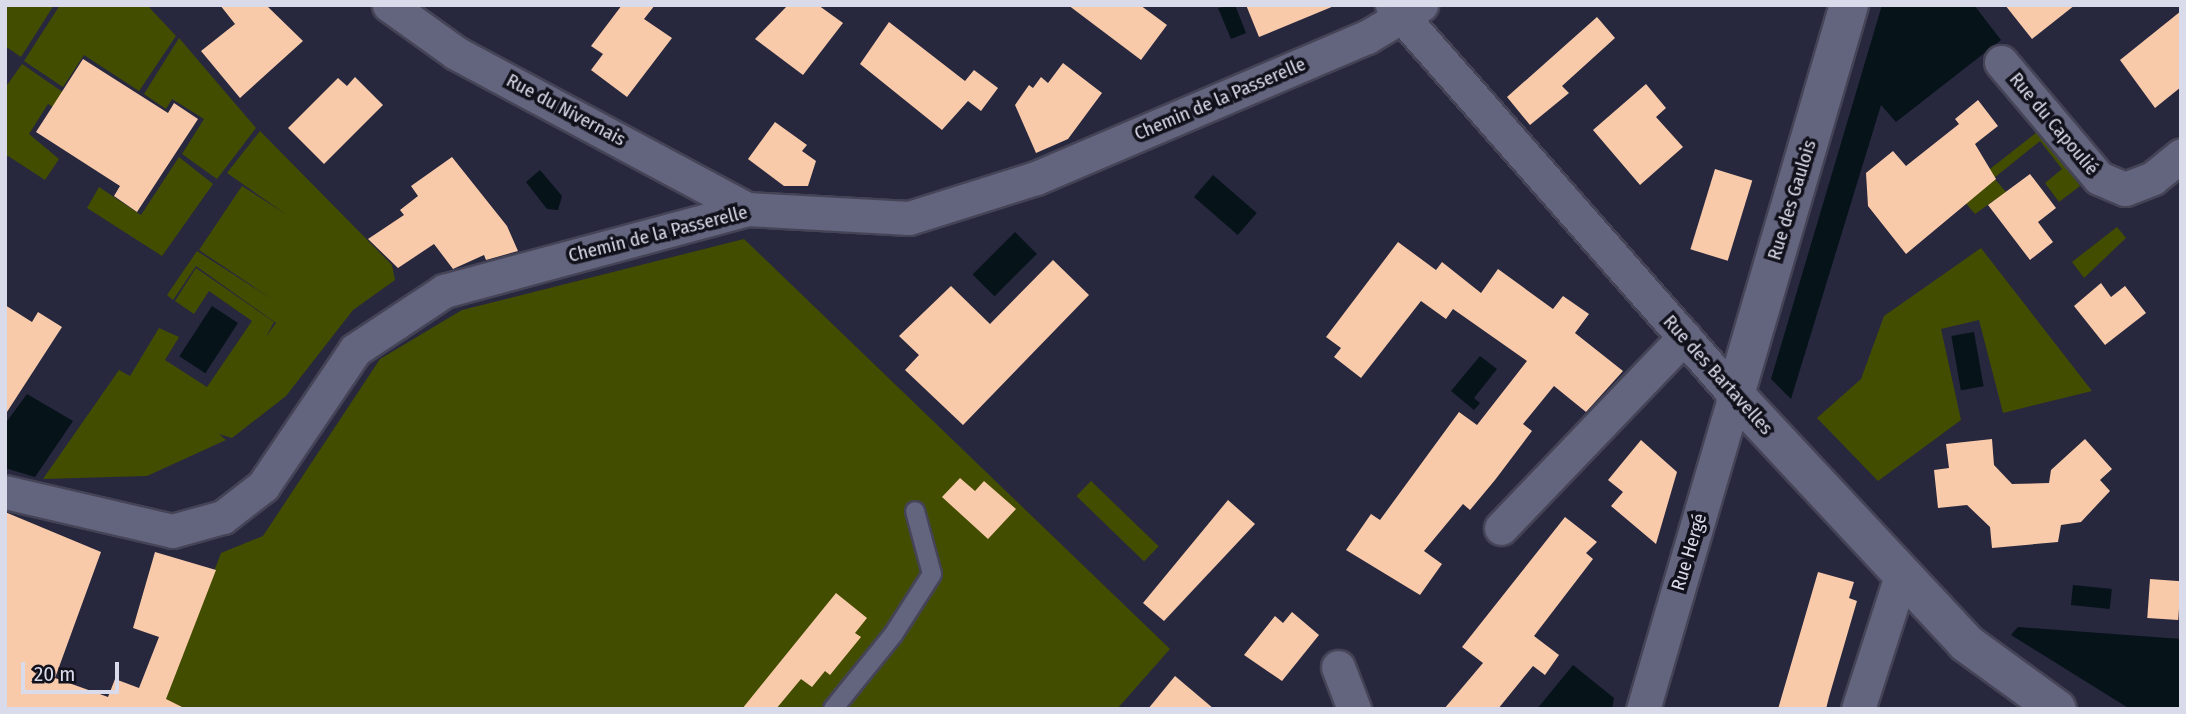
<!DOCTYPE html>
<meta charset="utf-8">
<style>
body{margin:0}
#map{position:relative;width:2186px;height:714px;overflow:hidden;background:#27273e;font-family:"Fira Sans Condensed",sans-serif}
div>[style]{position:absolute}
.green>*{inset:0;background:#434d00;transform-origin:0 0}
.water>*{inset:0;background:#061319;transform-origin:0 0}
.building>*{inset:0;background:#f9caaa;transform-origin:0 0}
.roads{filter:drop-shadow(2px 0 #454457) drop-shadow(-2px 0 #454457) drop-shadow(0 2px #454457) drop-shadow(0 -2px #454457)}
.lane>*{height:18px;margin:-9px;padding:0 9px;transform-origin:9px;border-radius:9px;background:#63647e}
.street>*{height:33px;margin:-16.5px;padding:0 16.5px;transform-origin:16.5px;border-radius:16.5px;background:#63647e}
.secondary>*{height:38px;margin:-19px;padding:0 19px;transform-origin:19px;border-radius:19px;background:#63647e}
span{translate:-50% -50%;white-space:nowrap;text-align:center;line-height:1.15;-webkit-text-stroke:7px #11111b;paint-order:stroke}
.street-label{font-size:19px;color:#dadbea}
.frame{position:absolute;inset:0;border:7px solid #dadbea;pointer-events:none}
.scale{position:absolute;left:21px;top:662px;width:98px;height:32px;box-sizing:border-box;border:4px solid #dadbea;border-top:0;padding-left:9px;font-size:21px;line-height:24px;white-space:nowrap;color:#dadbea;-webkit-text-stroke:5px #11111b;paint-order:stroke}
</style>
<div id="map">
<div class="green">
<div style="clip-path:polygon(5px 5px,54px 5px,21px 57px,5px 46px)"></div>
<div style="clip-path:polygon(60px 5px,147px 5px,176px 36px,139px 91px,84px 55px,63px 87px,24px 61px)"></div>
<div style="clip-path:polygon(179px 38px,256px 128px,217px 179px,182px 154px,204px 119px,172px 99px,166px 109px,144px 94px)"></div>
<div style="clip-path:polygon(22px 64px,67px 95px,57px 109px,48px 104px,29px 134px,59px 159px,45px 180px,5px 154px,5px 88px)"></div>
<div style="clip-path:polygon(2041px 129px,2080px 186px,2059px 202px,2045px 183px,2062px 169px,2040px 141px,1994px 178px,2006px 192px,1975px 214px,1958px 194px)"></div>
<div style="clip-path:polygon(260px 131px,392px 265px,395px 280px,353px 310px,286px 396px,232px 438px,219px 434px,226px 440px,147px 476px,43px 479px,119px 370px,130px 376px,159px 328px,179px 337px,165px 360px,207px 387px,252px 321px,209px 291px,194px 314px,175px 301px,196px 268px,274px 322px,266px 337px,276px 323px,196px 266px,173px 300px,167px 295px,197px 251px,278px 303px,199px 250px,242px 186px,287px 215px,227px 173px)"></div>
<div style="clip-path:polygon(179px 157px,213px 184px,162px 256px,87px 208px,99px 187px,141px 215px)"></div>
<div style="clip-path:polygon(2117px 227px,2126px 238px,2084px 278px,2072px 262px)"></div>
<div style="clip-path:polygon(744px 239px,1170px 649px,1117px 709px,162px 709px,221px 553px,263px 536px,380px 359px,462px 310px)"></div>
<div style="clip-path:polygon(1981px 248px,2092px 391px,2003px 413px,1979px 320px,1941px 329px,1961px 420px,1878px 481px,1817px 418px,1861px 379px,1884px 316px)"></div>
<div style="left:1091px;top:481px;width:94px;height:21px;rotate:44deg"></div>
</div>
<div class="water">
<div style="clip-path:polygon(1235px 5px,1246px 33px,1231px 39px,1218px 8px)"></div>
<div style="clip-path:polygon(1882px 5px,1974px 5px,2001px 40px,1896px 122px,1881px 105px,1791px 399px,1771px 379px)"></div>
<div style="clip-path:polygon(540px 170px,562px 196px,558px 210px,547px 209px,526px 182px)"></div>
<div style="left:1213px;top:175px;width:58px;height:29px;rotate:41deg"></div>
<div style="left:1015px;top:232px;width:31px;height:60px;rotate:45deg"></div>
<div style="left:212px;top:306px;width:31px;height:60px;rotate:33deg"></div>
<div style="left:1974px;top:332px;width:55px;height:23px;rotate:80deg"></div>
<div style="clip-path:polygon(1480px 356px,1497px 369px,1474px 398px,1480px 403px,1474px 410px,1451px 391px)"></div>
<div style="clip-path:polygon(27px 394px,73px 421px,35px 477px,5px 468px,5px 424px)"></div>
<div style="left:2073px;top:585px;width:39px;height:20px;rotate:6deg"></div>
<div style="clip-path:polygon(2018px 627px,2181px 639px,2181px 709px,2130px 709px,2011px 635px)"></div>
<div style="clip-path:polygon(1573px 665px,1614px 698px,1612px 709px,1537px 709px)"></div>
</div>
<div class="building">
<div style="clip-path:polygon(220px 5px,266px 5px,303px 41px,240px 98px,201px 51px,235px 24px)"></div>
<div style="clip-path:polygon(622px 5px,655px 5px,644px 19px,672px 38px,627px 97px,591px 70px,603px 54px,591px 46px)"></div>
<div style="clip-path:polygon(788px 5px,818px 5px,843px 23px,803px 75px,755px 39px)"></div>
<div style="clip-path:polygon(1068px 5px,1140px 5px,1167px 25px,1141px 60px)"></div>
<div style="clip-path:polygon(1246px 5px,1334px 5px,1334px 6px,1259px 37px)"></div>
<div style="clip-path:polygon(2005px 5px,2075px 5px,2032px 39px)"></div>
<div style="clip-path:polygon(2181px 11px,2181px 87px,2155px 108px,2120px 60px)"></div>
<div style="clip-path:polygon(1597px 17px,1615px 38px,1562px 86px,1569px 93px,1530px 125px,1507px 97px)"></div>
<div style="clip-path:polygon(889px 22px,965px 81px,974px 70px,998px 88px,981px 111px,968px 101px,942px 130px,860px 64px)"></div>
<div style="clip-path:polygon(83px 59px,168px 113px,174px 103px,198px 119px,137px 212px,114px 196px,120px 186px,36px 132px)"></div>
<div style="clip-path:polygon(1063px 63px,1102px 93px,1068px 139px,1036px 153px,1015px 105px,1029px 85px,1033px 88px,1041px 77px,1048px 83px)"></div>
<div style="clip-path:polygon(355px 77px,383px 105px,324px 164px,288px 128px,338px 78px,347px 86px)"></div>
<div style="clip-path:polygon(1646px 84px,1666px 108px,1656px 117px,1683px 147px,1640px 185px,1593px 130px)"></div>
<div style="clip-path:polygon(1978px 100px,1998px 126px,1975px 144px,1996px 179px,1906px 254px,1868px 206px,1866px 173px,1893px 151px,1906px 166px,1959px 124px,1955px 119px)"></div>
<div style="clip-path:polygon(775px 122px,807px 145px,802px 151px,816px 161px,808px 186px,784px 186px,748px 159px)"></div>
<div style="clip-path:polygon(452px 157px,507px 226px,518px 251px,486px 260px,484px 255px,453px 269px,434px 244px,398px 268px,368px 239px,404px 215px,400px 210px,418px 196px,411px 186px)"></div>
<div style="left:1715px;top:169px;width:39px;height:84px;rotate:17deg"></div>
<div style="clip-path:polygon(2030px 174px,2056px 208px,2038px 222px,2053px 242px,2030px 260px,1988px 205px)"></div>
<div style="clip-path:polygon(1398px 242px,1436px 270px,1442px 262px,1481px 293px,1498px 269px,1553px 309px,1563px 296px,1589px 314px,1575px 333px,1623px 371px,1586px 412px,1554px 386px,1523px 424px,1532px 431px,1495px 480px,1470px 510px,1463px 504px,1424px 551px,1442px 564px,1420px 595px,1346px 550px,1371px 514px,1380px 520px,1459px 412px,1477px 425px,1527px 361px,1453px 309px,1446px 319px,1421px 301px,1361px 378px,1334px 357px,1341px 348px,1326px 337px)"></div>
<div style="clip-path:polygon(1053px 260px,1089px 295px,963px 425px,905px 370px,919px 355px,899px 336px,951px 286px,990px 324px)"></div>
<div style="clip-path:polygon(2101px 283px,2111px 297px,2125px 286px,2146px 313px,2105px 345px,2074px 306px)"></div>
<div style="clip-path:polygon(5px 305px,32px 322px,38px 312px,62px 327px,5px 415px)"></div>
<div style="clip-path:polygon(1992px 439px,1994px 465px,2012px 484px,2049px 483px,2051px 470px,2085px 439px,2112px 469px,2100px 480px,2110px 491px,2081px 522px,2061px 525px,2058px 542px,1992px 548px,1990px 527px,1967px 505px,1938px 508px,1934px 470px,1949px 468px,1946px 444px)"></div>
<div style="clip-path:polygon(1641px 440px,1677px 472px,1656px 544px,1611px 506px,1623px 492px,1608px 480px)"></div>
<div style="clip-path:polygon(960px 478px,975px 491px,984px 481px,1016px 509px,988px 539px,942px 497px)"></div>
<div style="clip-path:polygon(1228px 500px,1255px 524px,1164px 621px,1143px 603px)"></div>
<div style="clip-path:polygon(5px 512px,101px 552px,55px 678px,108px 697px,115px 679px,139px 688px,159px 637px,133px 628px,155px 552px,216px 570px,166px 699px,186px 709px,5px 709px)"></div>
<div style="clip-path:polygon(1565px 517px,1597px 542px,1586px 553px,1593px 559px,1534px 636px,1559px 655px,1545px 675px,1533px 666px,1498px 709px,1444px 709px,1483px 663px,1462px 647px)"></div>
<div style="clip-path:polygon(1818px 572px,1854px 582px,1849px 598px,1857px 601px,1829px 697px,1826px 709px,1778px 709px)"></div>
<div style="left:2150px;top:579px;width:31px;height:39px;rotate:4deg"></div>
<div style="clip-path:polygon(836px 593px,867px 618px,855px 633px,861px 637px,830px 675px,825px 671px,812px 687px,801px 679px,776px 709px,742px 709px)"></div>
<div style="clip-path:polygon(1292px 612px,1319px 635px,1282px 681px,1244px 655px,1275px 616px,1283px 623px)"></div>
<div style="clip-path:polygon(1175px 676px,1214px 709px,1148px 709px)"></div>
</div>
<div class="roads">
<div class="lane">
<div style="left:833px;top:709px;width:95px;rotate:-51deg"></div>
<div style="left:893px;top:635px;width:72px;rotate:-57.4deg"></div>
<div style="left:932px;top:574px;width:65px;rotate:-105.1deg"></div>
</div>
<div class="street">
<div style="left:389px;top:5px;width:82px;rotate:35.6deg"></div>
<div style="left:456px;top:53px;width:330px;rotate:28.2deg"></div>
<div style="left:1392px;top:5px;width:519px;rotate:48.67deg"></div>
<div style="left:1735px;top:395px;width:327px;rotate:106.3deg"></div>
<div style="left:2001px;top:62px;width:152px;rotate:49.8deg"></div>
<div style="left:2099px;top:178px;width:28px;rotate:23deg"></div>
<div style="left:2125px;top:189px;width:30px;rotate:-21deg"></div>
<div style="left:2153px;top:178px;width:36px;rotate:-39deg"></div>
<div style="left:5px;top:492px;width:171px;rotate:13.1deg"></div>
<div style="left:172px;top:531px;width:53px;rotate:-15.4deg"></div>
<div style="left:223px;top:517px;width:51px;rotate:-37.8deg"></div>
<div style="left:263px;top:486px;width:164px;rotate:-55.9deg"></div>
<div style="left:355px;top:350px;width:107px;rotate:-33.5deg"></div>
<div style="left:444px;top:291px;width:314px;rotate:-15.1deg"></div>
<div style="left:747px;top:209px;width:162px;rotate:3.2deg"></div>
<div style="left:909px;top:218px;width:133px;rotate:-17.5deg"></div>
<div style="left:1036px;top:178px;width:360px;rotate:-23.1deg"></div>
<div style="left:1367px;top:37px;width:63px;rotate:-30.7deg"></div>
<div style="left:1501px;top:528px;width:265px;rotate:-46.2deg"></div>
<div style="left:1338px;top:667px;width:45px;rotate:69.1deg"></div>
<div style="left:1858px;top:709px;width:140px;rotate:-72.1deg"></div>
</div>
<div class="secondary">
<div style="left:1849px;top:5px;width:406px;rotate:106.3deg"></div>
<div style="left:1735px;top:395px;width:339px;rotate:47deg"></div>
<div style="left:1966px;top:643px;width:112px;rotate:36deg"></div>
</div>
</div>
<div class="street-label">
<span style="left:1220px;top:99px;rotate:-23deg">Chemin de la Passerelle</span>
<span style="left:566px;top:110px;rotate:28deg">Rue du Nivernais</span>
<span style="left:2054px;top:124px;rotate:50deg">Rue du Capoulié</span>
<span style="left:1792px;top:200px;rotate:-73deg">Rue des Gaulois</span>
<span style="left:658px;top:234px;rotate:-14deg">Chemin de la Passerelle</span>
<span style="left:1718px;top:375px;rotate:48deg">Rue des Bartavelles</span>
<span style="left:1689px;top:552px;rotate:-73deg">Rue Hergé</span>
</div>
<div class="frame"></div>
<div class="scale">20 m</div>
</div>
